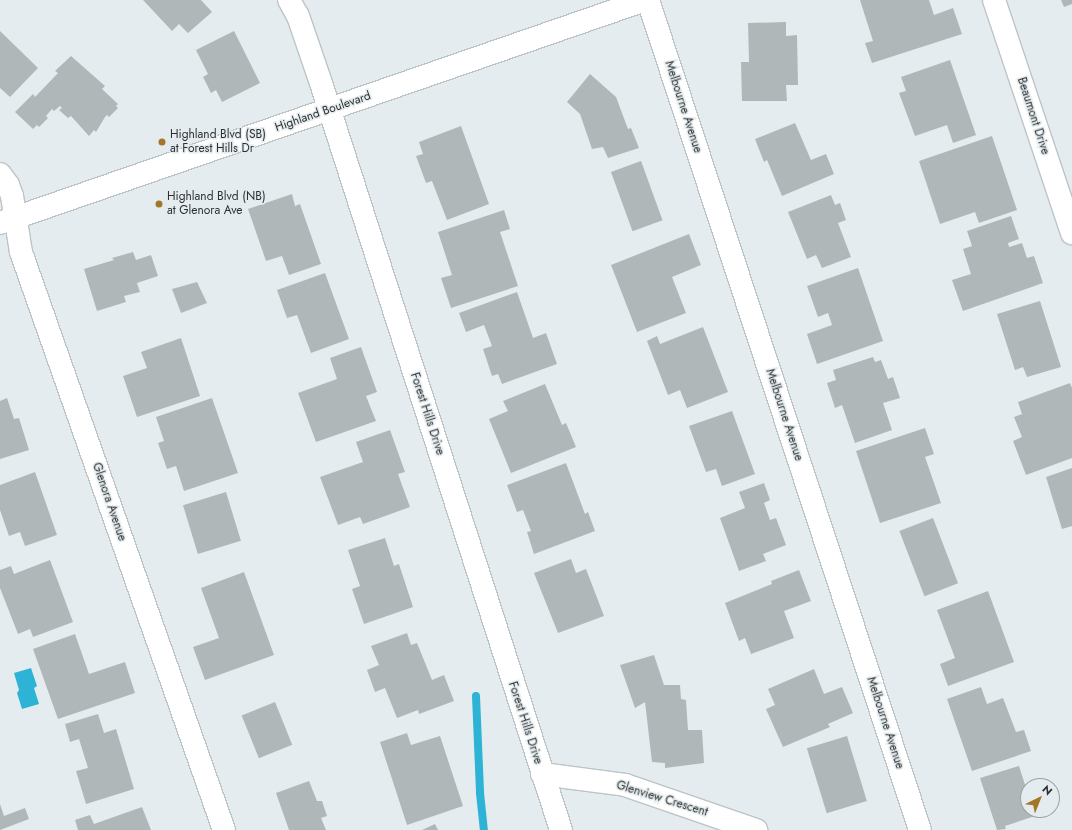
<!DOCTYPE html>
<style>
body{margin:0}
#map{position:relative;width:1072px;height:830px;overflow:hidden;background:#e5ecef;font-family:Jost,sans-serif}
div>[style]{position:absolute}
.water>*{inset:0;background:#2cb3d5}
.stream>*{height:8px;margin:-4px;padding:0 4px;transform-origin:4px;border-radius:4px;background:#2cb3d5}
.building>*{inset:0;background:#b0b7b9;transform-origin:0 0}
.roads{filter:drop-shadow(1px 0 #bcc4c6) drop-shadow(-1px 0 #bcc4c6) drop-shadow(0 1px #bcc4c6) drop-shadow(0 -1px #bcc4c6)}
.minor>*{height:22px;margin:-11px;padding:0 11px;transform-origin:11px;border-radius:11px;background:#fff}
.dots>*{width:11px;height:11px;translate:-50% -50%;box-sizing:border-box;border:2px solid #e5ecef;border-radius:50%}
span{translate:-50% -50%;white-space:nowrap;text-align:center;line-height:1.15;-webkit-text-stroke:3px #e5ecef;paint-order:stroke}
.street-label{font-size:12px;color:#2d3031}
.poi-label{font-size:12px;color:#2d3031}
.left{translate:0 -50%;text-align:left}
.north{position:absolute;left:1020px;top:778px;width:40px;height:40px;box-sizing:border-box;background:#e5ecef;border:1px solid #9ba1a3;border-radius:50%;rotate:43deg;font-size:11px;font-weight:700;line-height:16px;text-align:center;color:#2d3031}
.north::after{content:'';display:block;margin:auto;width:14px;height:18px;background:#a37628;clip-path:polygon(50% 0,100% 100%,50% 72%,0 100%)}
</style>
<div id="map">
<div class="water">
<div style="clip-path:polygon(31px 668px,37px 686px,34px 688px,39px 704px,22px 709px,17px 693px,19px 690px,14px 673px)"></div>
</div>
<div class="stream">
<div style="left:476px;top:696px;width:97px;rotate:87.6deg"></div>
<div style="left:480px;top:793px;width:37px;rotate:84deg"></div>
</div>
<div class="building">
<div style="clip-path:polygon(143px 0,201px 0,212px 12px,188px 33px,179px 24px,172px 31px)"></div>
<div style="clip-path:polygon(860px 0,929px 0,934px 15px,953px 8px,962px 34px,872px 63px,865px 43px,873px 41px)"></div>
<div style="clip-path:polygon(1061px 0,1072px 0,1072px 4px,1064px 7px)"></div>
<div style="clip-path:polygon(786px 22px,786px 36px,797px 35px,798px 85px,786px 85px,787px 101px,742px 101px,741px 62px,749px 62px,748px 23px)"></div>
<div style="clip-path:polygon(0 31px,38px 68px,10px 97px,0 88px)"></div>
<div style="clip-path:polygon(234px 31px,260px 83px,222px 102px,216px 90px,211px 93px,203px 77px,208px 74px,196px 50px)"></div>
<div style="clip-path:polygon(71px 56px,105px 86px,102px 89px,118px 104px,116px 106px,118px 108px,109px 117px,107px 115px,105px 117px,96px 132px,94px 130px,89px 136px,71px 116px,68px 118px,59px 110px,62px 108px,60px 106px,54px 111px,52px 109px,46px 116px,48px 118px,39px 127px,37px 125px,33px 129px,15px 112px,33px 94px,35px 97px,58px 73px,55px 71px)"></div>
<div style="clip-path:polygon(950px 60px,976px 135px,953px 143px,947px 125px,915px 136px,899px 93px,906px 91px,901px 77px)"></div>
<div style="clip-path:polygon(590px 74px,616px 97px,628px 129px,631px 128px,639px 148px,608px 158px,603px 147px,592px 149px,580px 114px,567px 102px)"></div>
<div style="clip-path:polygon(795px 123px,811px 160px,826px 154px,834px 174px,782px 196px,767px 160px,764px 162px,755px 139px)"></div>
<div style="clip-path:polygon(461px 126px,489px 204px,447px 220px,432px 181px,426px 183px,416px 156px,423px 154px,419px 142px)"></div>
<div style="clip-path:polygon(992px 136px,1017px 210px,979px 223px,975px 212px,940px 224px,919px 161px)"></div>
<div style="left:641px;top:161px;width:63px;height:32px;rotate:70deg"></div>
<div style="clip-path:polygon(292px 194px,295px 206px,300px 204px,321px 264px,289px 275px,282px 256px,266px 261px,248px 209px)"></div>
<div style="clip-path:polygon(831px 195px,835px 205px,840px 203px,846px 220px,838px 223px,851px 257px,822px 268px,816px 255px,807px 259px,788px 212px)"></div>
<div style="clip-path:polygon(504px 210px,510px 229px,500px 232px,518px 286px,451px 308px,441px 278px,452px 275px,438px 232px)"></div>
<div style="clip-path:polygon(1011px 216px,1019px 239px,1008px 243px,1009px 247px,1022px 243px,1027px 258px,1034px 256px,1043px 283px,963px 311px,952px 280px,971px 274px,963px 249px,972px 246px,967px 231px)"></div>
<div style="clip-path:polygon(689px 234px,701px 265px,672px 277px,686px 313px,637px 332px,611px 265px)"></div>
<div style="clip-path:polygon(133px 252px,136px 260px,151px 255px,158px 276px,137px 283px,140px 292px,124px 296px,126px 302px,97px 311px,84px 269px,114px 260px,112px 258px)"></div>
<div style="clip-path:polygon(858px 268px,883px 341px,817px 364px,807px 334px,832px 325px,828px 313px,818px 317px,807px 286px)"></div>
<div style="clip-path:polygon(325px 273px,349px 339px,311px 353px,297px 315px,287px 318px,277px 290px)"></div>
<div style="clip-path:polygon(197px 282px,207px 303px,181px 313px,172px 289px)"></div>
<div style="clip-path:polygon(517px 292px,533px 338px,546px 333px,557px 364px,502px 384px,498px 374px,492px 376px,483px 349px,492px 346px,484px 325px,466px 332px,459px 313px)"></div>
<div style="clip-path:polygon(1040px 301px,1061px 367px,1027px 377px,1023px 367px,1015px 370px,997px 314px)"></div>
<div style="clip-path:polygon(703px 327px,728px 392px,687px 408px,680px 390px,668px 395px,647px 341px,657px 336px,660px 344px)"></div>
<div style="clip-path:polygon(181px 338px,200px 396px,137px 417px,123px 376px,147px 368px,141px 352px)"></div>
<div style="clip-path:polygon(361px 347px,377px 392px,366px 396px,376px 421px,316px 442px,298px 393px,337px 379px,330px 358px)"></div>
<div style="clip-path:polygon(873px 357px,875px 362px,881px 360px,888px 379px,893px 377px,900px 398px,883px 403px,892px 430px,855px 443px,842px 405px,835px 408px,827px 383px,836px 380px,833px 370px)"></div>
<div style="clip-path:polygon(1070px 383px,1072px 388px,1072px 458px,1026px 475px,1013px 441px,1022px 437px,1014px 417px,1022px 414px,1018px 402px)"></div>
<div style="clip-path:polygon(545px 384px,562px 425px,566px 423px,576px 447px,511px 473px,489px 419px,508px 411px,503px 401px)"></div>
<div style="clip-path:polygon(7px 398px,14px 419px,19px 418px,29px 450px,0 459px,0 401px)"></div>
<div style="clip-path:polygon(212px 398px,238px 473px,184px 491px,176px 466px,167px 469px,158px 443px,164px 441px,156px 417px)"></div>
<div style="clip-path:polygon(732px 411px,755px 474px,722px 486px,716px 469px,706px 472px,689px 426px)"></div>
<div style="clip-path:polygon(925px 428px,934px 454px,925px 457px,941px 503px,880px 523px,856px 451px)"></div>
<div style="clip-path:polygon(390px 430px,405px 472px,398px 474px,410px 507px,363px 524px,360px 517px,338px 525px,320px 477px,363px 462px,356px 442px)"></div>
<div style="clip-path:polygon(566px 463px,585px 514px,588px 512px,595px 531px,534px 554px,527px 532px,531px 531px,523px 510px,517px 512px,507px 485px)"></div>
<div style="clip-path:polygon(1072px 468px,1072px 526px,1062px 529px,1046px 477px)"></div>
<div style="clip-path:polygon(35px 472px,57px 535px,25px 546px,20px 532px,9px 536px,0 510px,0 485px)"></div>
<div style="clip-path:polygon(764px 483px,770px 500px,764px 503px,770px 520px,776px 518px,786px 545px,763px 554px,766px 561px,739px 571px,720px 518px,745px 508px,739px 492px)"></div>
<div style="left:226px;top:492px;width:51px;height:45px;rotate:73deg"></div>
<div style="left:933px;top:518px;width:70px;height:36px;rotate:69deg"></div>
<div style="clip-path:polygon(385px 538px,394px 566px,399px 564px,413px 607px,364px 624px,352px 589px,360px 586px,348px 550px)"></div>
<div style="clip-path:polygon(571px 559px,576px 573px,586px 569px,604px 616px,558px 633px,534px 573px)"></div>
<div style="clip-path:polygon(50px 560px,73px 622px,33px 637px,30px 629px,18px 634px,0 588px,0 570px,11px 566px,14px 574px)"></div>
<div style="clip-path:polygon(799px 570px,811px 601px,784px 611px,794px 638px,751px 654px,745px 638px,739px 641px,725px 603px,772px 584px,771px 581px)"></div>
<div style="clip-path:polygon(244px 572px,274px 655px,205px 680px,193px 647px,219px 638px,201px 588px)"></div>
<div style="clip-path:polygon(988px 591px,1014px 662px,948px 686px,940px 664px,955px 658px,937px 610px)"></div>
<div style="clip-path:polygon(407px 633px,411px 645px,417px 643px,432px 680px,444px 675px,454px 701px,419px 714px,418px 710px,397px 718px,385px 688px,375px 692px,367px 670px,379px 665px,371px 646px)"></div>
<div style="clip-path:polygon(75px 634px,89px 674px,125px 662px,135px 693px,58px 719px,33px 649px)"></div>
<div style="clip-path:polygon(654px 655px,664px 685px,680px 685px,681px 699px,686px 700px,688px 730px,702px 730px,704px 763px,665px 768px,665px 763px,652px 762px,645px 702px,635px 708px,620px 665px)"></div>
<div style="clip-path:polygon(814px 669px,824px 694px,842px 687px,853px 713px,828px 724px,830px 727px,783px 747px,766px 709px,775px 705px,768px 689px)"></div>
<div style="clip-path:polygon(981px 687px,987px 704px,1003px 698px,1016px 732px,1024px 730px,1031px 751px,972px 771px,947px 699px)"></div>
<div style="left:275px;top:702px;width:46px;height:36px;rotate:68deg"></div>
<div style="clip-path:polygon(98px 714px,104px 733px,116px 729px,134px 789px,86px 804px,76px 771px,88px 768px,79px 739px,70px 742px,65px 724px)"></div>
<div style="clip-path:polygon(407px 733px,411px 745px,440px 736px,463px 806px,407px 825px,380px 742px)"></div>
<div style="left:847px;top:736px;width:68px;height:42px;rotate:73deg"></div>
<div style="clip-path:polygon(1019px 766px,1028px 794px,1028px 810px,1033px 810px,1035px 816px,1005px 826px,1006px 829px,997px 830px,980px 778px)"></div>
<div style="clip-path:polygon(309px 781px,317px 801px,322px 801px,327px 816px,321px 818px,326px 830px,289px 830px,276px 793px)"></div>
<div style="clip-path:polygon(0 804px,4px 816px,25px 808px,29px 819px,0 830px)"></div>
<div style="clip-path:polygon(142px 807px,151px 830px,78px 830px,75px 820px,90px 815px,94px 824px)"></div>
<div style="clip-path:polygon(435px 824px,438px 830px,422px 830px)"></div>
</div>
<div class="roads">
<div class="minor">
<div style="left:289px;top:0;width:18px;rotate:61deg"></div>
<div style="left:298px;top:16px;width:71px;rotate:71.1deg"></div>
<div style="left:321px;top:83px;width:785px;rotate:72.19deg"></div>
<div style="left:648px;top:0;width:873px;rotate:71.86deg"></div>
<div style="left:994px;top:0;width:246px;rotate:71.5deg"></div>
<div style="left:0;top:174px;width:14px;rotate:54deg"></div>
<div style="left:8px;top:185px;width:12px;rotate:70deg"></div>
<div style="left:12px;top:196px;width:57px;rotate:80.9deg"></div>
<div style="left:21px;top:252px;width:613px;rotate:70.65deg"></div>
<div style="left:0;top:223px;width:682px;rotate:-19.07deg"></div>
<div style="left:542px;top:774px;width:84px;rotate:7.5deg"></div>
<div style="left:625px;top:785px;width:139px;rotate:19deg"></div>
</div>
</div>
<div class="dots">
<div style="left:162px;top:142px;background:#a37628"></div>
<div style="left:159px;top:204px;background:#a37628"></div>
</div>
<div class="street-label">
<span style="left:683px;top:107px;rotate:72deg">Melbourne Avenue</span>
<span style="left:323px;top:112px;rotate:-19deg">Highland Boulevard</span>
<span style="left:1033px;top:116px;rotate:72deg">Beaumont Drive</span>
<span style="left:427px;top:414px;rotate:72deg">Forest Hills Drive</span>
<span style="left:784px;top:415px;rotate:72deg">Melbourne Avenue</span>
<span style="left:109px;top:502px;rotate:71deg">Glenora Avenue</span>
<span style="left:525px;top:723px;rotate:72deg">Forest Hills Drive</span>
<span style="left:885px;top:723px;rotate:72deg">Melbourne Avenue</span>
<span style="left:662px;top:799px;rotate:17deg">Glenview Crescent</span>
</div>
<div class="poi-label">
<span class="left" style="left:170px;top:142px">Highland Blvd (SB)<br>at Forest Hills Dr</span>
<span class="left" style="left:167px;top:204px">Highland Blvd (NB)<br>at Glenora Ave</span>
</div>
<div class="north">N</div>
</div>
